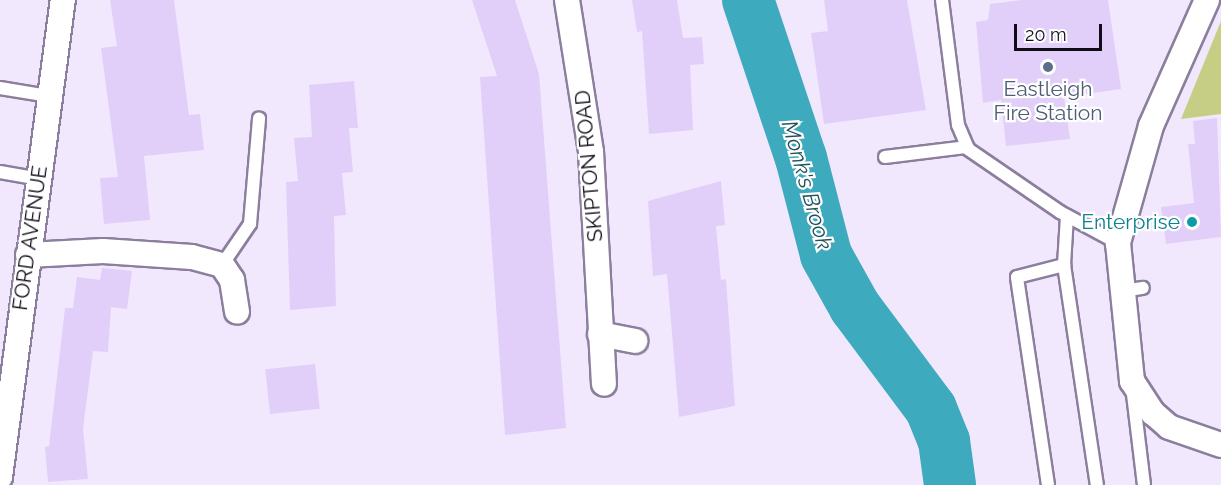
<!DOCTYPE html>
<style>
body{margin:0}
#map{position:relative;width:1221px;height:485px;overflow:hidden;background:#f1e8fd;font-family:Raleway,sans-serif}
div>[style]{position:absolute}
.green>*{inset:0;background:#c6ce85}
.river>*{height:52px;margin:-26px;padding:0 26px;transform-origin:26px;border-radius:26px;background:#3daabd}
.building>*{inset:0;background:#e1cff9;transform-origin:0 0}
.roads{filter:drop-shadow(2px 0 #8c7e9d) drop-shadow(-2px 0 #8c7e9d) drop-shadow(0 2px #8c7e9d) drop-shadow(0 -2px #8c7e9d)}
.service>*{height:12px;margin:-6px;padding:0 6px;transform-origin:6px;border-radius:6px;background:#fff}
.minor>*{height:24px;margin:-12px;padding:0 12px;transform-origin:12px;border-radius:12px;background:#fff}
.dots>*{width:16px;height:16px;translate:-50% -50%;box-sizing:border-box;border:3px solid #fff;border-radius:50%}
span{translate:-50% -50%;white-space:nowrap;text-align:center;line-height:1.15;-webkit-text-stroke:4.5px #fff;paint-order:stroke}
.service-label{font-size:21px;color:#4e5e75}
.street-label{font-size:21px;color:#120c18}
.culture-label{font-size:21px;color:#0d838f}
.right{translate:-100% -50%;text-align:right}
.water-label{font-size:22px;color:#225159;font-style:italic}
.scale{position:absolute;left:1014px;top:24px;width:88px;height:27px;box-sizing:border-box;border:3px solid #120c18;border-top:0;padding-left:8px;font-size:18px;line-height:21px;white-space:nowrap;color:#120c18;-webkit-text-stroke:4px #fff;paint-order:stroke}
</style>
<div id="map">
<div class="green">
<div style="clip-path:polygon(1221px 21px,1221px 114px,1181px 119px)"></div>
</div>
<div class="river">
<div style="left:748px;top:0;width:167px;rotate:71.5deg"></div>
<div style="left:801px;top:158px;width:100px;rotate:75.5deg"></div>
<div style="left:826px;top:255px;width:60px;rotate:60.9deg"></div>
<div style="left:855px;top:307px;width:127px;rotate:53.3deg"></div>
<div style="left:931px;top:409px;width:35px;rotate:68deg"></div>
<div style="left:944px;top:441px;width:44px;rotate:82.2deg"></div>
</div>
<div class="building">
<div style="clip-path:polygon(110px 0,174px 0,189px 115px,200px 114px,204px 150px,144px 156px,150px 220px,104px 224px,100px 178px,118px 177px,101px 48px,117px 46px)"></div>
<div style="clip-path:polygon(472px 0,515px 0,539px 74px,566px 428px,505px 435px,480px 77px,497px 76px)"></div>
<div style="clip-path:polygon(632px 0,677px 0,683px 38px,702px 37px,704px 64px,690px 65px,693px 130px,649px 134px,642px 31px,637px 32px)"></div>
<div style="clip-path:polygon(824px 0,907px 0,926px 110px,824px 124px,811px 33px,828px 31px)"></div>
<div style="clip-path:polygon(1021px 0,1108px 0,1121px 89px,1064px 97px,1070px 139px,1006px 146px,1001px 100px,983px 103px,976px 22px,988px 20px,990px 4px)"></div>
<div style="clip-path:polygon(354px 81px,358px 128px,349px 128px,353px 172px,342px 173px,346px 215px,334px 216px,336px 306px,290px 310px,286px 182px,298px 181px,294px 138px,312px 137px,309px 85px)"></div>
<div style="clip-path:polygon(1217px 118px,1221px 237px,1166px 244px,1161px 207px,1194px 203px,1188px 144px,1195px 144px,1193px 121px)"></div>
<div style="clip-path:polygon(721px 181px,725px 225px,716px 226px,721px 280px,726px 279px,735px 406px,679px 417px,667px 274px,653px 276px,648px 201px)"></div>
<div style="clip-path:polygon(102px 268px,132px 271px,127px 309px,111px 307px,108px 352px,93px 351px,83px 429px,88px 479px,48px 482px,45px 447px,49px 446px,65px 308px,73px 308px,77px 277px,100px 280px)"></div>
<div style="left:315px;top:364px;width:45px;height:50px;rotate:84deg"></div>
</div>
<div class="roads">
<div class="service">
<div style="left:942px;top:0;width:126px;rotate:82.7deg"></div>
<div style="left:958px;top:125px;width:26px;rotate:67deg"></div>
<div style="left:968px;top:149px;width:112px;rotate:34.4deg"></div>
<div style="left:1060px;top:212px;width:66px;rotate:28.1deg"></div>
<div style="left:0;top:88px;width:50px;rotate:9.3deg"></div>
<div style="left:885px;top:157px;width:83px;rotate:-7deg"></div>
<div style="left:0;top:172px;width:39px;rotate:10deg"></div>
<div style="left:1067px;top:216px;width:49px;rotate:93.5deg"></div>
<div style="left:1064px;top:265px;width:222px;rotate:81.5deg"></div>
<div style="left:222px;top:265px;width:50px;rotate:-55.7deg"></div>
<div style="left:250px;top:224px;width:106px;rotate:-85.1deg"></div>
<div style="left:1123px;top:291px;width:20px;rotate:-9deg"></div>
<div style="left:1132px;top:386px;width:100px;rotate:83.1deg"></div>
<div style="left:1048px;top:485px;width:210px;rotate:-98.5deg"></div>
<div style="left:1017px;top:277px;width:49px;rotate:-14.3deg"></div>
</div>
<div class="minor">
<div style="left:567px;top:0;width:154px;rotate:81deg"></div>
<div style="left:591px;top:152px;width:232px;rotate:86.8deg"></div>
<div style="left:1207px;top:0;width:138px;rotate:114deg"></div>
<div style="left:1151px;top:126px;width:122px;rotate:105.8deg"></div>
<div style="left:1118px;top:243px;width:139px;rotate:84.2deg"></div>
<div style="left:1132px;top:381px;width:38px;rotate:57deg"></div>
<div style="left:1153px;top:413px;width:21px;rotate:41deg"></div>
<div style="left:1169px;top:427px;width:55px;rotate:19.1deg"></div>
<div style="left:28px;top:255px;width:75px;rotate:-3.1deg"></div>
<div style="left:103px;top:251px;width:89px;rotate:3.9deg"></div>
<div style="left:192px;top:257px;width:31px;rotate:15deg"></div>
<div style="left:222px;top:265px;width:18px;rotate:56deg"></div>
<div style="left:232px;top:280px;width:32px;rotate:81deg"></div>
<div style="left:600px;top:334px;width:36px;rotate:11deg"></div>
<div style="left:0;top:477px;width:481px;rotate:-82.5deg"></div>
</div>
</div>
<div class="dots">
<div style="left:1048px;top:67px;background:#5c6f8a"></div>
<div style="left:1192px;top:222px;background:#0f9aa8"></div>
</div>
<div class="service-label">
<span style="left:1048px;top:101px">Eastleigh<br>Fire Station</span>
</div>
<div class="street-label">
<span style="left:589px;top:166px;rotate:-95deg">SKIPTON ROAD</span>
<span style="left:30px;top:238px;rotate:-82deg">FORD AVENUE</span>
</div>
<div class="culture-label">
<span class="right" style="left:1180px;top:222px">Enterprise</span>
</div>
<div class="water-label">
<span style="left:807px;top:185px;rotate:74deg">Monk's Brook</span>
</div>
<div class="scale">20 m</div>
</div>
